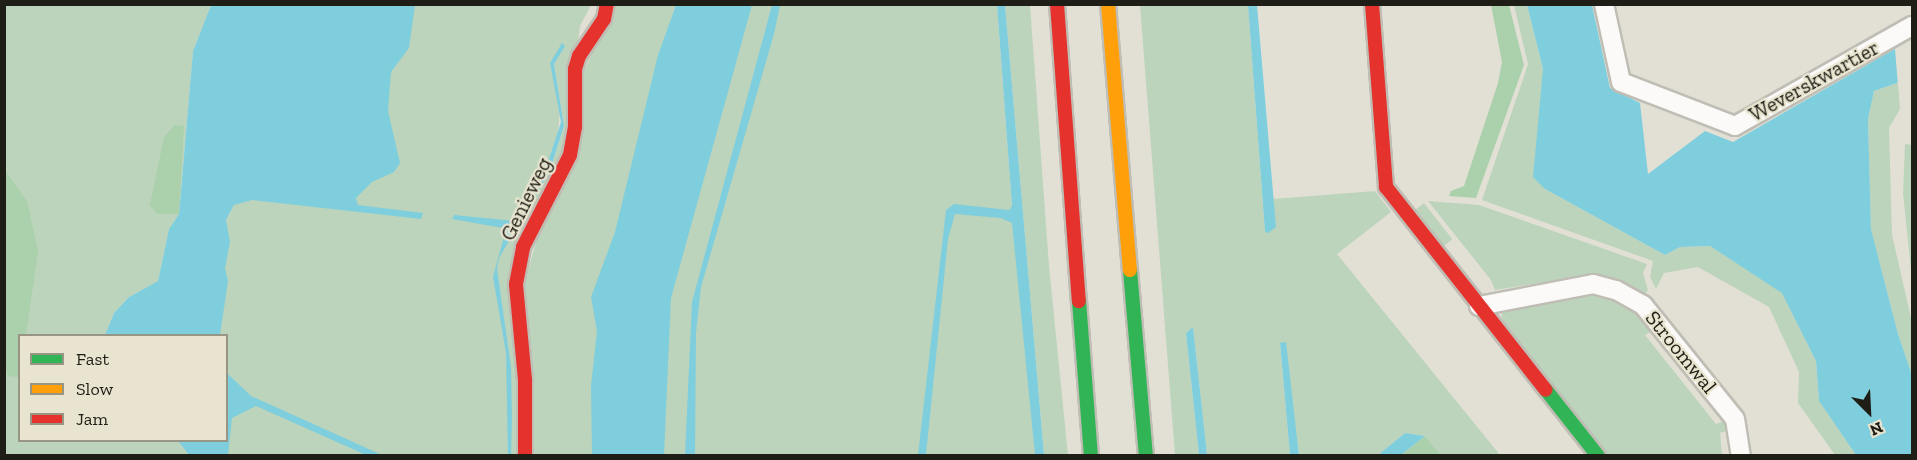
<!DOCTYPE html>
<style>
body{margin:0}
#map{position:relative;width:1917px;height:460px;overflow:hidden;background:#e2e0d5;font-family:"Zilla Slab",serif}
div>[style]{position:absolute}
.green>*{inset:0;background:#bcd4bb;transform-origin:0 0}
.forest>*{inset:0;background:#aad0ac}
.water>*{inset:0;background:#7fcedd}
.pier>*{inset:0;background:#e2e0d5}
.roads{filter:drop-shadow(2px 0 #bfbdb4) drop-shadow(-2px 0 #bfbdb4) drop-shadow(0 2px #bfbdb4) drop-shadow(0 -2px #bfbdb4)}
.street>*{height:18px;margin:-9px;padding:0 9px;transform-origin:9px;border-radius:9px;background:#fbfaf9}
.fast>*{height:14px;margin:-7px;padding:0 7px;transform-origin:7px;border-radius:7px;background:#30b455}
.slow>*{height:14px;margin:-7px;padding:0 7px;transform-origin:7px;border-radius:7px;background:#ff9f0a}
.jam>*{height:14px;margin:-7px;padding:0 7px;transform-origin:7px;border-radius:7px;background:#e5322d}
span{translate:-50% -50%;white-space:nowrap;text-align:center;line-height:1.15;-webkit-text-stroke:4.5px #e8e4cf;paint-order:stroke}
.street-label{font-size:21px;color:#1f1e16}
.frame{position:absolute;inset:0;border:6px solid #1f1e16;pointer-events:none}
.legend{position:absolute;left:18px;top:334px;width:210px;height:108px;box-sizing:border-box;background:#e8e4cf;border:2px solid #989585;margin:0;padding:8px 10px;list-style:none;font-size:18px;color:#1f1e16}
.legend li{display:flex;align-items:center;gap:12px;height:30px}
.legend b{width:30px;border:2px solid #989585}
.north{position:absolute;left:1839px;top:382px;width:60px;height:60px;-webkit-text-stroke:4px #e8e4cf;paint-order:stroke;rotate:156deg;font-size:16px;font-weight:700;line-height:24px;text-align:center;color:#1f1e16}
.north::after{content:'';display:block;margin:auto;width:21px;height:27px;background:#1f1e16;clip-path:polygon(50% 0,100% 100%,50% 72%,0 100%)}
</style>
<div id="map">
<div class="green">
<div style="clip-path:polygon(4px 5px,211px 5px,193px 51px,179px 214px,169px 229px,158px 281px,129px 297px,114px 313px,105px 335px,20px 336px,20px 440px,178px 441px,189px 455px,5px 455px)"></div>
<div style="clip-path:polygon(evenodd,414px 5px,591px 5px,580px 26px,567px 143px,513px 260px,521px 455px,218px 455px,226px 440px,226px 336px,217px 336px,226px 220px,234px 205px,414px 5px,564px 45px,554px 64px,564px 126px,549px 173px,506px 246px,546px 168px,558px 133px,560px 109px,550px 63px,564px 45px)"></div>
<div style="clip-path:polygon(613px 5px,997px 5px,1012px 206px,1038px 455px,532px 456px,525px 282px,581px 78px)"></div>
<div style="clip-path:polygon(1005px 5px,1030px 5px,1049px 266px,1068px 455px,1044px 455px)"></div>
<div style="clip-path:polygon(1140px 5px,1248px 5px,1265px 232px,1276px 227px,1273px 199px,1375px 191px,1391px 212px,1337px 254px,1500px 455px,1441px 455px,1425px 436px,1405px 433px,1378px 455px,1299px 455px,1285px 343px,1280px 344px,1290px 455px,1207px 455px,1193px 327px,1186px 333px,1199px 455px,1175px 455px)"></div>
<div style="clip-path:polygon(1514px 5px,1527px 5px,1543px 69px,1545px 189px,1665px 255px,1680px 247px,1710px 246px,1783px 293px,1816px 361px,1819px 401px,1856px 455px,1835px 455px,1798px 403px,1799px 372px,1769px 307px,1698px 267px,1664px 273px,1656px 289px,1650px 277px,1653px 261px,1482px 200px,1528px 64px)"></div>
<div style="clip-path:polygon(1898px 83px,1900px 109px,1889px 128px,1892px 235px,1912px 322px,1912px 375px,1898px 334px,1871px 229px,1868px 119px,1874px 91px)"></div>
<div style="clip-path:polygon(1905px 144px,1911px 145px,1912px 152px,1912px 279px,1903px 193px)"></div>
<div style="clip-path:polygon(1428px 201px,1479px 205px,1647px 264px,1643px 273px,1648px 290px,1643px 297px,1596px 274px,1495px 290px,1491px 280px)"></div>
<div style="left:1424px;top:203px;width:46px;height:12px;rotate:52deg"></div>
<div style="clip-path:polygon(1605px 293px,1645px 316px,1655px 329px,1645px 335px,1716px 424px,1727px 420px,1729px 430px,1720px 433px,1722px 455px,1608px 455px,1502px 319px,1501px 310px,1574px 295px)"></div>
</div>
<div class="forest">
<div style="clip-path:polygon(1491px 5px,1509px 5px,1524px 65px,1476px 198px,1449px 196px,1451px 191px,1464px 186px,1498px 83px,1502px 62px)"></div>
<div style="clip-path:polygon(175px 125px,184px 126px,179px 214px,157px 214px,150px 205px,164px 137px)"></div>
<div style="clip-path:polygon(4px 169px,27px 201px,38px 251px,26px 335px,20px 336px,18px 377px,8px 376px,5px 364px)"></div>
<div style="clip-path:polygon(1425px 436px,1441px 455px,1401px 455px)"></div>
</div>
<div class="water">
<div style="clip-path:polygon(211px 5px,415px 5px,409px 48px,391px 72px,388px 111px,400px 163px,394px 172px,372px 182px,356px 198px,358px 205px,423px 213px,421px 219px,252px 200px,234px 205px,226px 220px,230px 242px,225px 268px,228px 281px,220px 335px,105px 335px,114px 313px,129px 297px,158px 281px,169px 229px,179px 214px,193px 51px)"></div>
<div style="clip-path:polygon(676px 5px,752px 5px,671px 298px,664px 455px,592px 455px,591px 386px,597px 331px,591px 297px,615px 232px,658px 55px)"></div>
<div style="clip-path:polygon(772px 5px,780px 5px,774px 34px,701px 287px,696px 333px,695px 455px,685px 455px,692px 302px)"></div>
<div style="clip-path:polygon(997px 5px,1005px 5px,1044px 455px,1035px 455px,1012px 223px,1001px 218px,955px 214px,948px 239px,926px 455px,918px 455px,946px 210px,954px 204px,1009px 210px,1012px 206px)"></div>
<div style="clip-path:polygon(1248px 5px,1257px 5px,1276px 227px,1268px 233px,1265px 232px)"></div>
<div style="clip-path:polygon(1527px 5px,1592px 5px,1610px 88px,1640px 103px,1648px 174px,1705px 131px,1733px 142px,1912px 39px,1912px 78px,1874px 91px,1868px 119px,1871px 229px,1898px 334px,1912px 375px,1912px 455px,1856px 455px,1819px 401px,1816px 361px,1782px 293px,1710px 246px,1680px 247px,1665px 255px,1545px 189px,1533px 177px,1543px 69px)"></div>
<div style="clip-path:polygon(562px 43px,565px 46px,554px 64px,564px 126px,549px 173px,499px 258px,497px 269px,511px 367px,512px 418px,511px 455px,508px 455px,506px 353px,493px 277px,505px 233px,503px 228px,452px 219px,454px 215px,516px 221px,546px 168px,561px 122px,550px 63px)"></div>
<div style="clip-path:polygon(1193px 327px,1204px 427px,1207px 455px,1199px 455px,1186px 333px)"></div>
<div style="clip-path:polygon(1286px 342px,1299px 455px,1290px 455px,1280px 343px)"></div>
<div style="clip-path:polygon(227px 373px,251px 396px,382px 455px,366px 455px,256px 406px,232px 418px,228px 455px,189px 455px,178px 441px,226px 440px)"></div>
<div style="clip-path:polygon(1405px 433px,1425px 436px,1401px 455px,1378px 455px)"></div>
</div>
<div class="pier">
<div style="clip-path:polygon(1912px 39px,1912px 81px,1898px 86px,1895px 49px)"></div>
</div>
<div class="roads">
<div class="street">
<div style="left:1604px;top:4px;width:80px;rotate:77.7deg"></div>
<div style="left:1621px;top:82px;width:122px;rotate:21.1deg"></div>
<div style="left:1735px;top:126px;width:203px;rotate:-29.5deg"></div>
<div style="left:1479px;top:306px;width:116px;rotate:-10.9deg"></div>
<div style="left:1593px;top:284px;width:24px;rotate:15deg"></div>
<div style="left:1616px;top:290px;width:31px;rotate:29deg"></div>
<div style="left:1643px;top:305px;width:146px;rotate:51.1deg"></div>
<div style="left:1735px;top:419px;width:37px;rotate:81deg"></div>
</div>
<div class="fast">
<div style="left:1130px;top:270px;width:187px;rotate:85.1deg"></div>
<div style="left:1079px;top:301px;width:155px;rotate:85.6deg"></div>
<div style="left:1546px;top:390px;width:84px;rotate:51.8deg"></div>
</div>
<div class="slow">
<div style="left:1108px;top:4px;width:267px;rotate:85.3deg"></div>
</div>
<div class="jam">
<div style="left:1057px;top:4px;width:298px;rotate:85.8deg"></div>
<div style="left:1372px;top:4px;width:184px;rotate:85.6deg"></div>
<div style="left:1386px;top:187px;width:258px;rotate:51.8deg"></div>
<div style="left:525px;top:456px;width:76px;rotate:-90deg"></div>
<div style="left:525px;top:380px;width:96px;rotate:-95.4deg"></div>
<div style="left:516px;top:284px;width:38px;rotate:-79deg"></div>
<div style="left:523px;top:247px;width:103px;rotate:-62.9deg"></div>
<div style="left:570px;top:155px;width:28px;rotate:-80deg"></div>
<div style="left:575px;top:127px;width:58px;rotate:-90deg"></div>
<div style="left:575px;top:69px;width:14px;rotate:-73deg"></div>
<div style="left:579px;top:56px;width:45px;rotate:-56deg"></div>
<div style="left:604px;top:19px;width:15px;rotate:-79deg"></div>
</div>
</div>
<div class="street-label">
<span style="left:1814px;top:81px;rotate:-29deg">Weverskwartier</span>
<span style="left:526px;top:199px;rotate:-64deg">Genieweg</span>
<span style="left:1681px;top:352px;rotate:51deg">Stroomwal</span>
</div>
<div class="frame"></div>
<ul class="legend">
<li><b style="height:8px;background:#30b455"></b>Fast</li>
<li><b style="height:8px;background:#ff9f0a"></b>Slow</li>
<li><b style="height:8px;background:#e5322d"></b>Jam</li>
</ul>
<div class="north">N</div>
</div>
